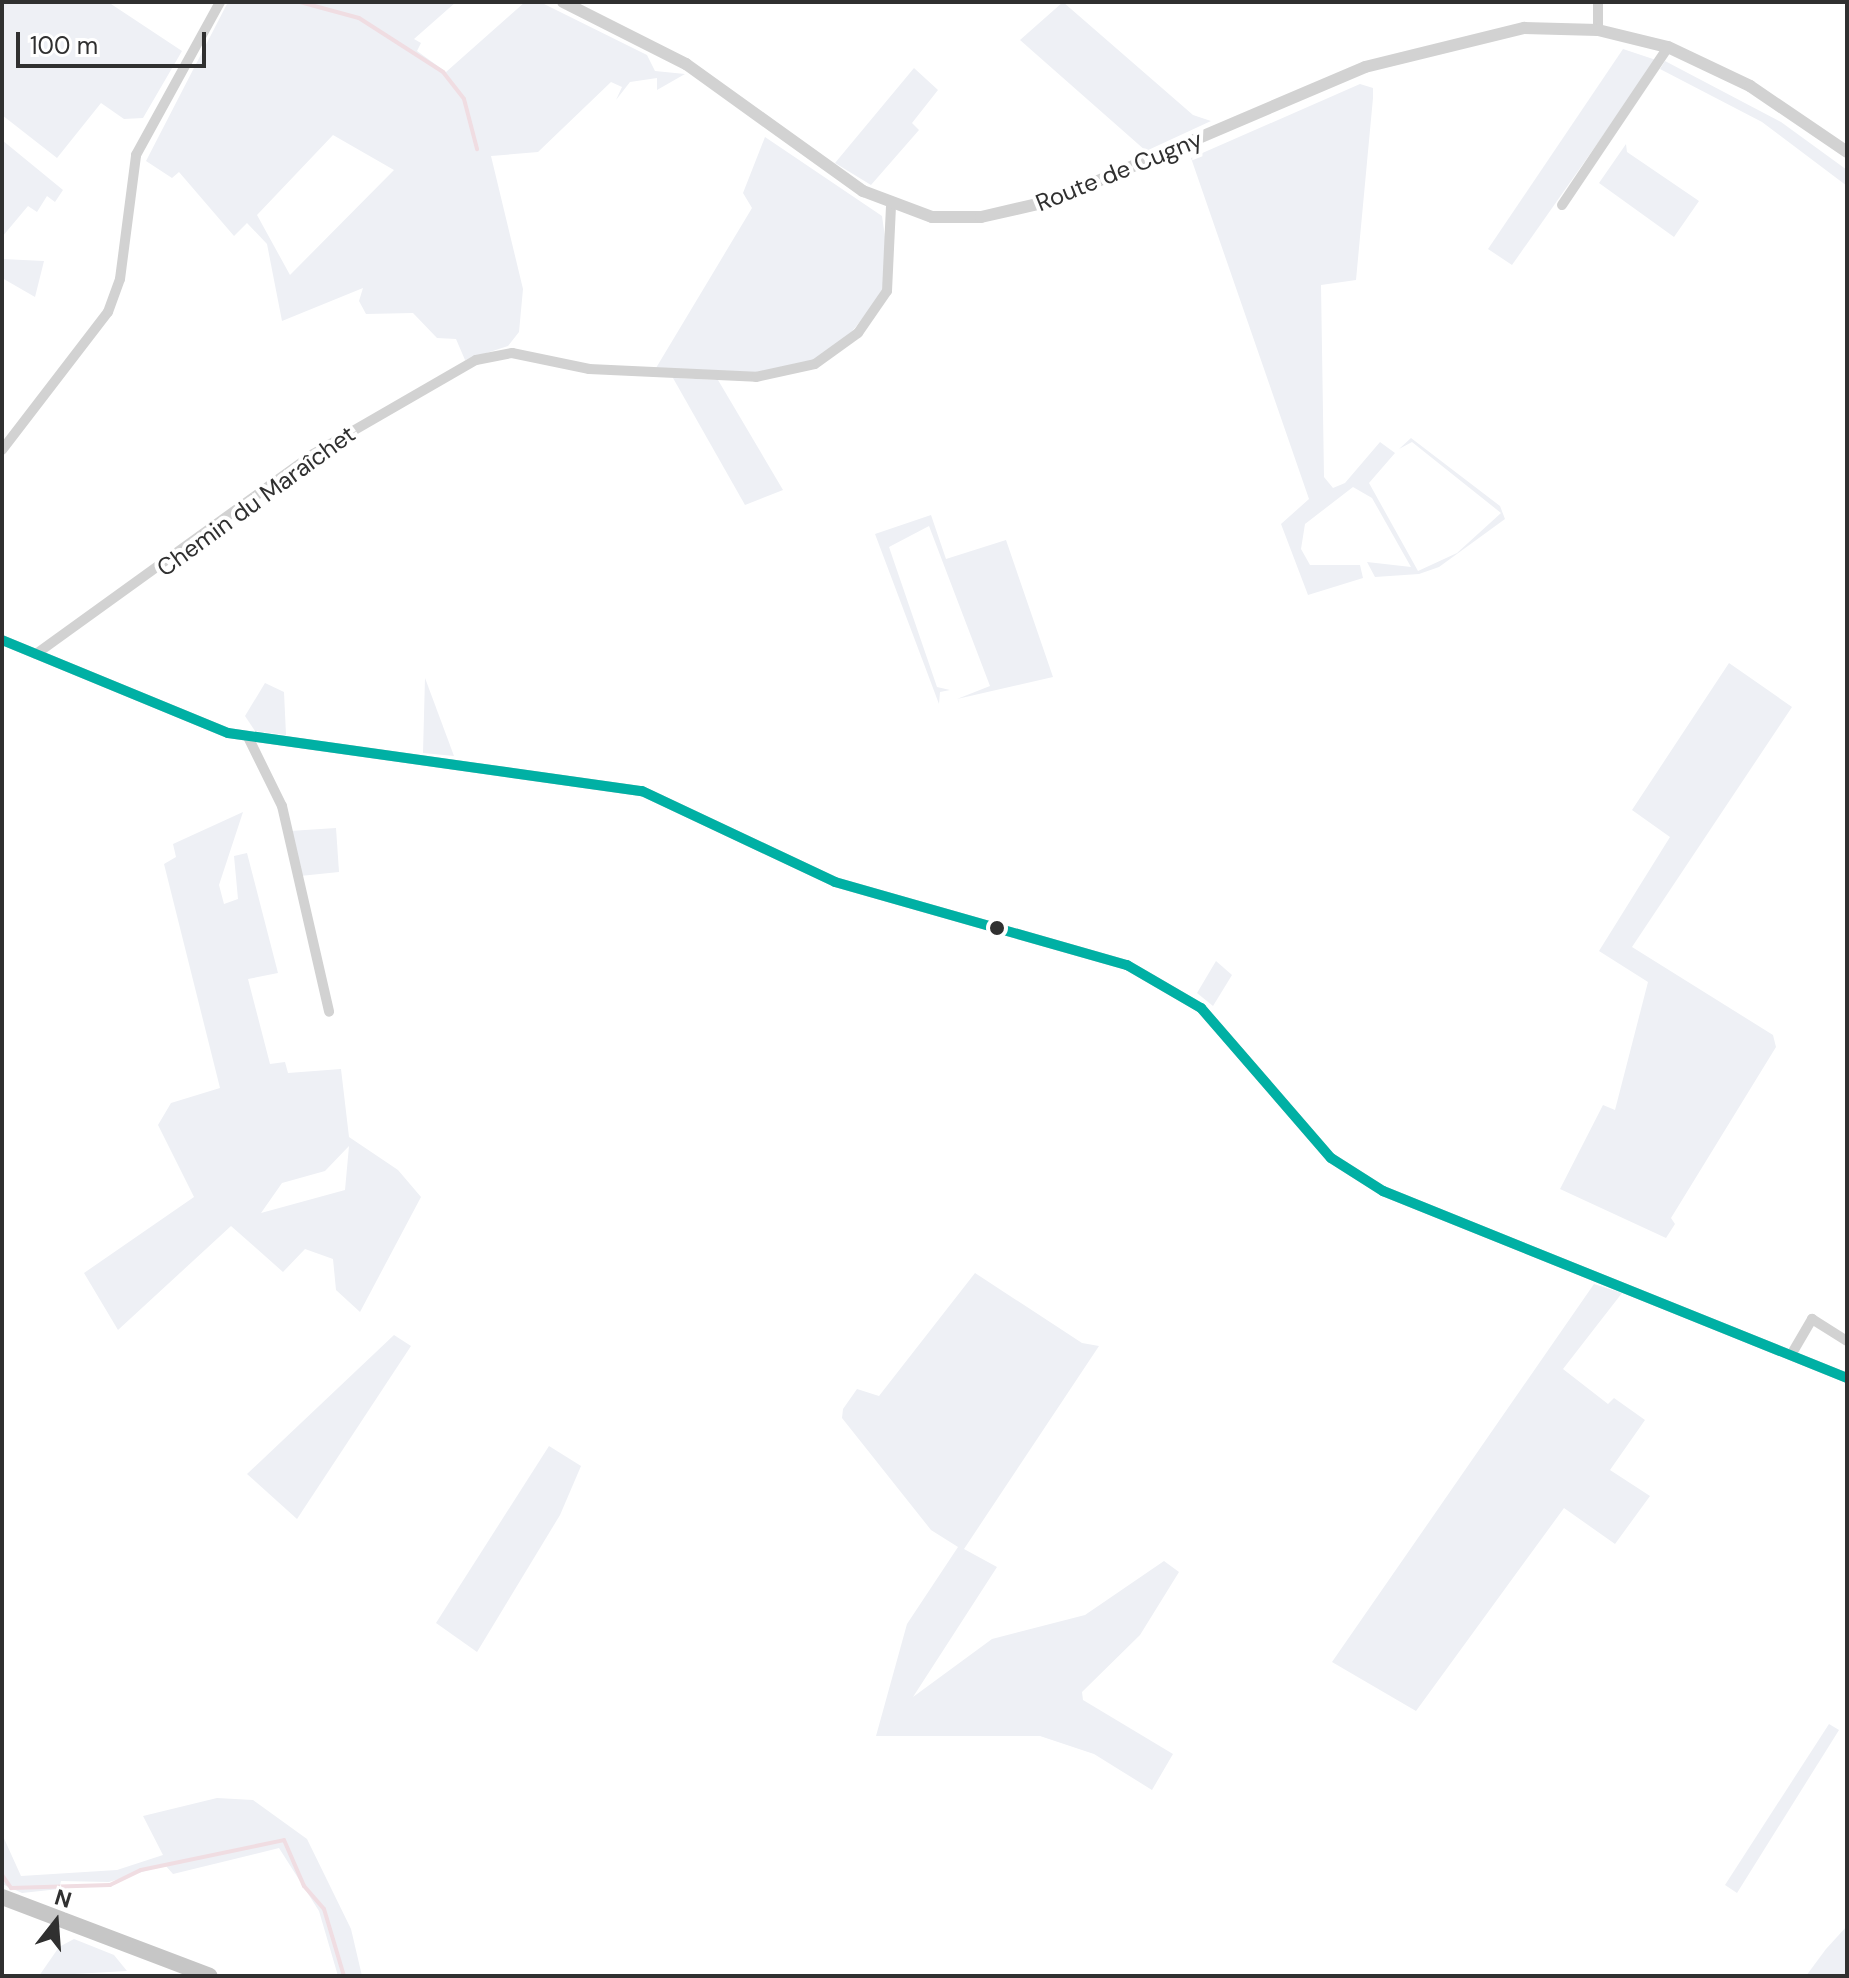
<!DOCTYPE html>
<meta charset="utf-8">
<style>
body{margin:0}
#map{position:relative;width:1849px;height:1978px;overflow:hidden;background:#fff;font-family:"DM Sans",sans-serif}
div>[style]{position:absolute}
.green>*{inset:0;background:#eef0f5}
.stream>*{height:4px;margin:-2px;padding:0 2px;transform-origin:2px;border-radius:2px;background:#f0dde2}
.minor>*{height:10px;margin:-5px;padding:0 5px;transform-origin:5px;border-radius:5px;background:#d2d2d2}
.tertiary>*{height:12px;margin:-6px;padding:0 6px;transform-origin:6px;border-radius:6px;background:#d2d2d2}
.primary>*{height:16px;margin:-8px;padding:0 8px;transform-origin:8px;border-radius:8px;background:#c6c6c6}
.bus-1>*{height:10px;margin:-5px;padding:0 5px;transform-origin:5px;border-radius:5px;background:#00b0a4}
.dots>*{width:22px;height:22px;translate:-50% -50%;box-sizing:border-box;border:4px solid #fff;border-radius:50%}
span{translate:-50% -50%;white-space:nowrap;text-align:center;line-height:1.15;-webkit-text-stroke:8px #fff;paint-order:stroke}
.street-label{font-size:24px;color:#303030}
.frame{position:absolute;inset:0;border:4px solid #303030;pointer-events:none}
.north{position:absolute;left:16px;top:1882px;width:80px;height:80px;-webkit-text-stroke:6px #fff;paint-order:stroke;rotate:17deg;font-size:22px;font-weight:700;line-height:32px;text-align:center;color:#303030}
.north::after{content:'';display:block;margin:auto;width:28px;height:36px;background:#303030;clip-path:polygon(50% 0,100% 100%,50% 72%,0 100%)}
.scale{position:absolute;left:16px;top:32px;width:190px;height:36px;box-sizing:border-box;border:4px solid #303030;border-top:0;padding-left:10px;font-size:24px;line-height:28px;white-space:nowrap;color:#303030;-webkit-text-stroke:6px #fff;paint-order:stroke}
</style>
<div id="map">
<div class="green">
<div style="clip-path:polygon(2px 2px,108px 2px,182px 51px,143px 118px,124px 119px,101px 103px,57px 158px,2px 115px)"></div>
<div style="clip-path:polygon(evenodd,228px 2px,456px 2px,414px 39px,421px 43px,417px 51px,446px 72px,525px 2px,540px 2px,647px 55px,655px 71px,685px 74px,657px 90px,657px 78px,630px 82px,616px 100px,622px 87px,611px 82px,538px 152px,491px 156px,523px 289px,519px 332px,508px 346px,465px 360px,456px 339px,437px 338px,413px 313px,366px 314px,359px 301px,363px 288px,282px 321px,267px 244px,247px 223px,234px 236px,179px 172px,172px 178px,146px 161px,228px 2px,333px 135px,394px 170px,290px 275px,257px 215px,333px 135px)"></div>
<div style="clip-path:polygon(1063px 2px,1193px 115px,1211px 121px,1146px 151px,1020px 40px)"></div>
<div style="clip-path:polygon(1623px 49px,1656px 60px,1512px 265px,1488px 249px)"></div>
<div style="clip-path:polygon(1665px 61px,1781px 122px,1847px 170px,1847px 186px,1762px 122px,1660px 69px)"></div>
<div style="clip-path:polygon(914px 68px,938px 90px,912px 123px,919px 130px,871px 185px,835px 163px)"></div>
<div style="clip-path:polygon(1360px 84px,1373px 88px,1373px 98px,1356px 280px,1321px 285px,1324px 477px,1333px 488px,1345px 483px,1380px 442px,1395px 453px,1369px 483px,1418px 571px,1457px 553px,1501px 513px,1412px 442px,1399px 449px,1411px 438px,1500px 506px,1505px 519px,1439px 567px,1419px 574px,1375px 577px,1367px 562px,1411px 567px,1372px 498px,1353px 487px,1305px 524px,1301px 549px,1310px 565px,1360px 565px,1363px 578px,1308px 595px,1281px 524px,1309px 499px,1191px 158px)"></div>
<div style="clip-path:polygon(765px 137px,882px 216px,888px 258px,881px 295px,850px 334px,813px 361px,762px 373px,656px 368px,752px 208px,743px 193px)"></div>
<div style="clip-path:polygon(2px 140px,63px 190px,55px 202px,47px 196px,37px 212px,28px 206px,2px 237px)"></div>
<div style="clip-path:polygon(1626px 144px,1627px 152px,1699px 201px,1674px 237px,1599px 183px)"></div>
<div style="clip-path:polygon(2px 259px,44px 261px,35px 297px,2px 278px)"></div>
<div style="clip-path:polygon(673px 378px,718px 380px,783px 490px,745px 505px)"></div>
<div style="clip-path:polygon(931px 515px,946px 559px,1006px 540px,1053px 677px,957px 699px,990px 686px,929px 526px,889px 547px,937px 687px,950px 690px,940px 692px,939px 704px,875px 534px)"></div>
<div style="clip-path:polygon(1729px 663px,1792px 707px,1632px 947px,1773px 1035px,1776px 1047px,1671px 1218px,1675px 1224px,1666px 1238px,1560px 1189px,1603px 1105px,1615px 1110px,1648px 982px,1599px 951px,1670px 837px,1632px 810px)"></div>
<div style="clip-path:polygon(425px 678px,454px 756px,423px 753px)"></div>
<div style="clip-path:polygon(265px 683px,284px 692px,286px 735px,255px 731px,245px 716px)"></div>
<div style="clip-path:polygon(evenodd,243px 812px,219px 885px,224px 904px,238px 899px,234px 856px,247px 853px,278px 973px,248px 979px,270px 1064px,285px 1062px,288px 1073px,341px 1069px,349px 1137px,398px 1170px,421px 1197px,360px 1312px,336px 1290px,333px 1259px,305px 1249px,283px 1272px,231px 1226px,118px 1330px,84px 1273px,194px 1197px,158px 1125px,171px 1103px,220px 1088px,164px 864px,176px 857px,173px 844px,243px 812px,349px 1146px,345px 1190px,261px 1213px,282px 1183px,325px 1171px,349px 1146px)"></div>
<div style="clip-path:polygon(336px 828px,339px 872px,300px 876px,290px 831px)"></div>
<div style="clip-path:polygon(1216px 961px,1232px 975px,1213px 1006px,1197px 993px)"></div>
<div style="clip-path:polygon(975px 1273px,1082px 1343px,1099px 1346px,964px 1549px,997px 1567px,913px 1697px,992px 1639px,1085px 1615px,1164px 1561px,1179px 1572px,1140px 1635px,1082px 1692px,1083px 1700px,1173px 1754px,1152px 1790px,1094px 1754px,1040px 1736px,876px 1736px,907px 1624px,958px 1547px,931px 1530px,842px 1418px,843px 1409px,857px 1389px,879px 1396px)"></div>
<div style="clip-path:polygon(1594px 1284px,1622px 1293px,1563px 1369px,1608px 1404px,1614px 1398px,1645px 1420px,1610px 1470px,1650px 1496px,1615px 1544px,1564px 1508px,1416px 1711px,1332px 1662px)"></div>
<div style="clip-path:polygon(394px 1335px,411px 1346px,297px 1519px,247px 1474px)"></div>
<div style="clip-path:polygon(549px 1446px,581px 1466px,560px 1515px,477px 1652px,436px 1623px)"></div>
<div style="clip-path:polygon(1829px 1724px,1839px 1730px,1737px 1893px,1725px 1885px)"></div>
<div style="clip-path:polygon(217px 1798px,253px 1800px,307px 1839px,351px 1929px,362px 1976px,338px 1976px,319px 1911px,279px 1848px,173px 1874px,165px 1865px,109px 1882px,61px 1881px,59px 1889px,22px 1893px,2px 1884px,2px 1834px,21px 1876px,117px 1870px,163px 1855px,143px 1816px)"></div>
<div style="clip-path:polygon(1847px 1926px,1847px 1976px,1806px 1976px,1826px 1949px)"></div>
<div style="clip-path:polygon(74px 1939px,114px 1955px,127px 1971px,39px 1976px,59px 1947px)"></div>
</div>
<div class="stream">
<div style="left:300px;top:2px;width:61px;rotate:15.2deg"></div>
<div style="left:359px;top:18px;width:100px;rotate:32.7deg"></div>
<div style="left:443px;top:72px;width:34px;rotate:52deg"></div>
<div style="left:464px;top:99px;width:52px;rotate:75.4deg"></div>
<div style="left:2px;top:1875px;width:16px;rotate:55deg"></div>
<div style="left:11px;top:1888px;width:99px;rotate:-1.7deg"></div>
<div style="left:110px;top:1885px;width:34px;rotate:-26deg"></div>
<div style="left:141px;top:1870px;width:146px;rotate:-11.8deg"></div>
<div style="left:284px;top:1840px;width:50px;rotate:66.5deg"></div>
<div style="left:304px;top:1886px;width:30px;rotate:49deg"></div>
<div style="left:324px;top:1909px;width:70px;rotate:73.4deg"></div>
</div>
<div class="minor">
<div style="left:1598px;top:30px;width:28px;rotate:-90deg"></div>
<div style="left:1562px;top:205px;width:190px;rotate:-56.1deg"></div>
<div style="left:2px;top:450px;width:174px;rotate:-52.5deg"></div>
<div style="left:108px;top:312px;width:35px;rotate:-70deg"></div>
<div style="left:120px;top:279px;width:125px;rotate:-82.6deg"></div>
<div style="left:136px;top:155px;width:175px;rotate:-61.2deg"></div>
<div style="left:2px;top:640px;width:244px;rotate:22.4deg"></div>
<div style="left:228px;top:733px;width:418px;rotate:8deg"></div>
<div style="left:642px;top:791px;width:213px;rotate:25.2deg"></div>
<div style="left:835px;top:882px;width:304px;rotate:15.9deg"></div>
<div style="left:1127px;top:965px;width:86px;rotate:30.2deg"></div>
<div style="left:1201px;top:1008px;width:198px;rotate:49.1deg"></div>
<div style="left:1331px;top:1158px;width:62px;rotate:32.4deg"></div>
<div style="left:1383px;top:1191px;width:500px;rotate:21.95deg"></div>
<div style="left:36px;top:654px;width:342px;rotate:-35.8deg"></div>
<div style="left:313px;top:454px;width:188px;rotate:-30deg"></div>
<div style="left:476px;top:360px;width:37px;rotate:-11deg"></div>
<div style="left:512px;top:353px;width:79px;rotate:11.7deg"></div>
<div style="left:589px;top:369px;width:167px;rotate:2.7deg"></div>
<div style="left:756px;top:377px;width:60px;rotate:-12.4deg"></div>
<div style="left:815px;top:364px;width:53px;rotate:-35.8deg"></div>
<div style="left:858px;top:333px;width:51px;rotate:-55.4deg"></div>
<div style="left:887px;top:291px;width:84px;rotate:-87.3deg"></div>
<div style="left:248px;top:737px;width:77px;rotate:63.8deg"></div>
<div style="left:282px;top:806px;width:211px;rotate:77.1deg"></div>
<div style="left:1791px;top:1355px;width:42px;rotate:-59.7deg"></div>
<div style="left:1812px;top:1319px;width:41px;rotate:32.2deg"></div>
</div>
<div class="tertiary">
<div style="left:563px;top:2px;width:138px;rotate:26.8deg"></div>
<div style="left:686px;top:64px;width:218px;rotate:35.7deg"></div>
<div style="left:863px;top:191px;width:74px;rotate:20.6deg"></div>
<div style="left:932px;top:217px;width:49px"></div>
<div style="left:981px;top:217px;width:72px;rotate:-12.9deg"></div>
<div style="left:1051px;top:201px;width:341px;rotate:-23.1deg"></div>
<div style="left:1365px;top:67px;width:164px;rotate:-13.8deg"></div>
<div style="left:1524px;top:28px;width:74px;rotate:1.5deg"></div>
<div style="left:1598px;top:30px;width:72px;rotate:13.7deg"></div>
<div style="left:1668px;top:47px;width:91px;rotate:25.4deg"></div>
<div style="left:1750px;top:86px;width:117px;rotate:34.2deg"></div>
</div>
<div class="primary">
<div style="left:2px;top:1897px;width:222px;rotate:20.8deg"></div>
</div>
<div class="bus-1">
<div style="left:2px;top:640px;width:244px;rotate:22.4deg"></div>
<div style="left:228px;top:733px;width:418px;rotate:8deg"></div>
<div style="left:642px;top:791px;width:213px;rotate:25.2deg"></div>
<div style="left:835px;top:882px;width:304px;rotate:15.9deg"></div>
<div style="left:1127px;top:965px;width:86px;rotate:30.2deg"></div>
<div style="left:1201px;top:1008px;width:198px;rotate:49.1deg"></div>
<div style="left:1331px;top:1158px;width:62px;rotate:32.4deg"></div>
<div style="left:1383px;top:1191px;width:500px;rotate:21.95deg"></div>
</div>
<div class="dots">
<div style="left:997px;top:928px;background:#303030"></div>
</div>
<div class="street-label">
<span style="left:1119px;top:171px;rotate:-22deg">Route de Cugny</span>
<span style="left:256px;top:501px;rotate:-36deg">Chemin du Maraîchet</span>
</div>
<div class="frame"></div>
<div class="north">N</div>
<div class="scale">100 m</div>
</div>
